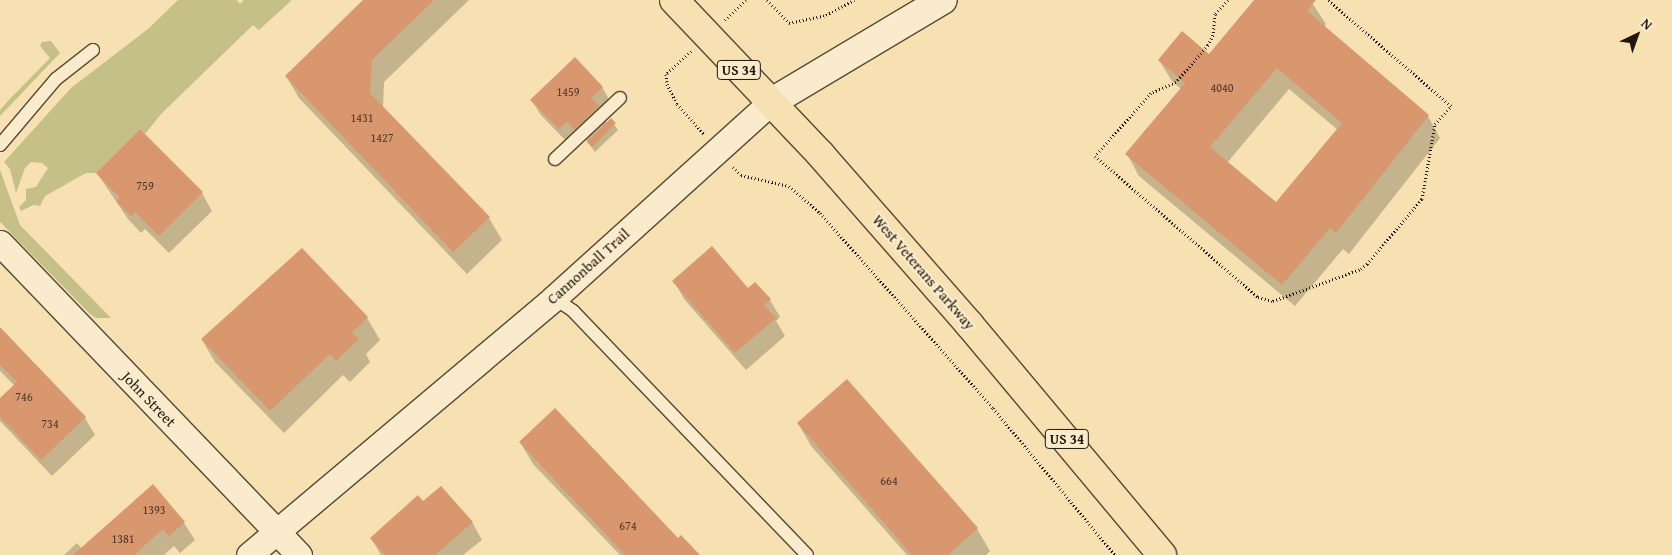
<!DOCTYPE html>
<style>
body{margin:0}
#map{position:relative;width:1672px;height:555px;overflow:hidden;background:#f7e0b1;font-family:"Gentium Book Plus",serif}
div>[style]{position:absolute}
.green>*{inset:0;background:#c4c087}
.shadow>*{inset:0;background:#0003}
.building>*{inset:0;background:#d8976f;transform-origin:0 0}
.path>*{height:3px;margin-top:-1.5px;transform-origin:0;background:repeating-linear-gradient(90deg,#21170c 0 1px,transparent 0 3.5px)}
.roads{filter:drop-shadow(1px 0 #564935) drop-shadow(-1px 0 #564935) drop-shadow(0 1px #564935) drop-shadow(0 -1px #564935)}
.lane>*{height:12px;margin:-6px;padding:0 6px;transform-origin:6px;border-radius:6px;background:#faebcc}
.street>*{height:25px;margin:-12.5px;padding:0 12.5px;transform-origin:12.5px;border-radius:12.5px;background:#faebcc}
.secondary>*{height:28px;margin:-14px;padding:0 14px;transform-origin:14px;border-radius:14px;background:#faebcc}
.primary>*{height:28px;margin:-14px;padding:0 14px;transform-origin:14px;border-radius:14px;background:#f7e0b1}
span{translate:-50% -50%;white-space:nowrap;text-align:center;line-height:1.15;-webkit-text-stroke:4.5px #faebcc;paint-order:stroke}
.number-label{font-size:12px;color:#4f3725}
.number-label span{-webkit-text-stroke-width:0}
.shield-label span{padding:1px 4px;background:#faebcc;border:1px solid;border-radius:4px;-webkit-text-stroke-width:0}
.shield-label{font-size:14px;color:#21170c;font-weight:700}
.street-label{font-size:15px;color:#21170c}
.north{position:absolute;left:1612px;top:10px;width:50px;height:50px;-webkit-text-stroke:4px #faebcc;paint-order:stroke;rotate:42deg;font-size:14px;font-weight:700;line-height:20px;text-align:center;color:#21170c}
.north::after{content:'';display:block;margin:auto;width:18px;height:22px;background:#21170c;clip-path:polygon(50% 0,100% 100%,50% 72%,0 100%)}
</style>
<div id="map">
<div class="green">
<div style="clip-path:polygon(178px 0,237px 0,240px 4px,244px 0,292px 0,259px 30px,253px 25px,161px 114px,145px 134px,140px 129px,96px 173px,86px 173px,45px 196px,40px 206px,33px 205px,21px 211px,19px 207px,26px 200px,26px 189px,36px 187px,48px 168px,42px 163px,31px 162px,25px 168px,16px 193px,10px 169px,4px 162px,71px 88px,148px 29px)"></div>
<div style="clip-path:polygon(51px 41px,60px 53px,0 116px,0 110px,8px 101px,50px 58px,40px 46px,42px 42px)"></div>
<div style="clip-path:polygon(0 170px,20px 225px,111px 318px,96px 318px,89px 313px,0 222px)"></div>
</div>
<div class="shadow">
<div style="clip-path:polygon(365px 0,469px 0,384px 82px,383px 108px,489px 218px,502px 240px,467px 274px,299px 98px,286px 76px)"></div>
<div style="clip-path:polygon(evenodd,1255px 0,1310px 0,1326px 24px,1324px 27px,1428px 116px,1440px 138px,1349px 254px,1343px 249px,1295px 306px,1139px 176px,1127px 154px,1181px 89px,1172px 81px,1159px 60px,1209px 56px,1255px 0,1289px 89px,1338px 130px,1276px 204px,1227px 163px,1289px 89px)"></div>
<div style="clip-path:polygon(602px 87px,610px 101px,600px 111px,607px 123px,611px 120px,618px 130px,595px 152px,586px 140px,583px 142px,575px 135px,567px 142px,540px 114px,532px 100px)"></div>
<div style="clip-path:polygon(140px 131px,202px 193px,212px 211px,169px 253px,145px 229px,141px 233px,128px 219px,97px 173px)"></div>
<div style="clip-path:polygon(302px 249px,367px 318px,380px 340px,366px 354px,370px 362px,350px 382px,343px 375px,284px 433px,215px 362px,202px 340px)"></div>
<div style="clip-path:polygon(674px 281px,770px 300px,780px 317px,776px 321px,785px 336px,746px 370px,684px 299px)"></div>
<div style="clip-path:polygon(0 329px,85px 418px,95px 435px,52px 476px,0 421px,0 400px,15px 386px,0 371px)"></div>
<div style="clip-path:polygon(847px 381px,977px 529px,990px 551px,986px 555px,907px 555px,811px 446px,798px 423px)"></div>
<div style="clip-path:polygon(520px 442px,678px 540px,698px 555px,620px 555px,533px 464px)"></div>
<div style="clip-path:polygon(153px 486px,184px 523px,195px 540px,180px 553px,174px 546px,164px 555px,64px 555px,77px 543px,82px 549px)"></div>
<div style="clip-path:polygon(423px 503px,472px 522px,482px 540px,463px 555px,381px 555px,371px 538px)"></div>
</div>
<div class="building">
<div style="clip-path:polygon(363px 0,434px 0,372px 60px,370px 93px,490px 217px,453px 252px,285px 76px)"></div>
<div style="clip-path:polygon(evenodd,1254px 0,1316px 0,1307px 11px,1429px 115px,1336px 233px,1330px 228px,1282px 285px,1125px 154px,1185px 83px,1158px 60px,1182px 31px,1209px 54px,1254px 0,1277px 68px,1342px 123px,1276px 202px,1210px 147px,1277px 68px)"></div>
<div style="clip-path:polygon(575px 57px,603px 87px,591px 98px,599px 106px,575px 130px,567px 122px,559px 129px,530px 100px)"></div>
<div style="left:611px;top:118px;width:7px;height:34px;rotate:45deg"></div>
<div style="clip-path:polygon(140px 129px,203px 192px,159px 236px,135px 212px,131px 216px,116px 201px,120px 198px,96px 173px)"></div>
<div style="clip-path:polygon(712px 246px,748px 288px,755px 282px,771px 299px,764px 305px,776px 318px,735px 353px,672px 281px)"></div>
<div style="clip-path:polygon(302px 248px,368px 317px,352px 333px,359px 339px,346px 351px,336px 361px,330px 354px,270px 411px,201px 339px)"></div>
<div style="clip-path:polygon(0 327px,86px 417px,41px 460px,0 417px,0 398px,17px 382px,0 365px)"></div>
<div style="clip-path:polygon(847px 379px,978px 528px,948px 555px,912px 555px,797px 423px)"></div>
<div style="clip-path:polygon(555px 408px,678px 538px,681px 535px,700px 555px,625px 555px,519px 442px)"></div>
<div style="clip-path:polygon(153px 484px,185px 522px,169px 536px,163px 529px,134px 555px,73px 555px)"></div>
<div style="clip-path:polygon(441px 486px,473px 522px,435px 555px,385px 555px,370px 538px,418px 495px,423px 501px)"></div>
</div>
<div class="path">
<div style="left:767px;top:0;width:32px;rotate:46deg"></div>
<div style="left:789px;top:23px;width:38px;rotate:-12deg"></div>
<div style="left:826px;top:15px;width:32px;rotate:-28deg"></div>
<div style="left:1228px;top:0;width:19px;rotate:133deg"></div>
<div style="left:1215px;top:14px;width:21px;rotate:95deg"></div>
<div style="left:1213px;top:35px;width:11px;rotate:117deg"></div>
<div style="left:1208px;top:45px;width:49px;rotate:130.9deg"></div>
<div style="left:1176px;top:82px;width:27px;rotate:156deg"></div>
<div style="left:1151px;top:93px;width:84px;rotate:131.6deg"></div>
<div style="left:1095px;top:156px;width:216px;rotate:40.9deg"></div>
<div style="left:1258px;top:297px;width:16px;rotate:15deg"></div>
<div style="left:1273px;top:301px;width:94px;rotate:-20deg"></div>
<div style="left:1361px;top:269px;width:8px;rotate:-40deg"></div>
<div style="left:1367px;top:264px;width:85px;rotate:-49.8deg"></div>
<div style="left:1422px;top:199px;width:76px;rotate:-80.2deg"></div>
<div style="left:1435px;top:124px;width:24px;rotate:-48deg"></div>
<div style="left:1451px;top:106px;width:162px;rotate:-139.2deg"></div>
<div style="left:725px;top:20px;width:29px;rotate:-44deg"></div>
<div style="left:691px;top:51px;width:34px;rotate:137deg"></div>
<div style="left:666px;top:74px;width:10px;rotate:84deg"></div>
<div style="left:667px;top:84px;width:22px;rotate:63deg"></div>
<div style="left:677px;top:104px;width:40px;rotate:48deg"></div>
<div style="left:733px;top:167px;width:11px;rotate:45deg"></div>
<div style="left:741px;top:175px;width:49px;rotate:12.9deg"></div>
<div style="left:789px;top:186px;width:41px;rotate:41.1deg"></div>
<div style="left:820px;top:213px;width:261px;rotate:48.4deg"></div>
<div style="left:993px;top:408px;width:191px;rotate:50.3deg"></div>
</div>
<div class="roads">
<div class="lane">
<div style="left:0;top:145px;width:87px;rotate:-49.7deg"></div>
<div style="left:56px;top:79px;width:47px;rotate:-38.1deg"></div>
<div style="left:555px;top:159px;width:89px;rotate:-43.2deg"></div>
<div style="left:554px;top:298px;width:23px;rotate:34deg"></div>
<div style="left:573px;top:311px;width:338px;rotate:46.2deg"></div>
</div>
<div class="street">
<div style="left:0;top:243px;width:432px;rotate:46.2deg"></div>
<div style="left:249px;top:555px;width:399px;rotate:-40.1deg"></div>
<div style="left:554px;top:298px;width:291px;rotate:-42.1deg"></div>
</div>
<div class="secondary">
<div style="left:770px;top:103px;width:201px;rotate:-30.8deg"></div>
</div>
<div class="primary">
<div style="left:674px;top:0;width:214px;rotate:46.5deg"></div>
<div style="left:821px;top:155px;width:225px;rotate:48.8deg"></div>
<div style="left:969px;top:324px;width:301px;rotate:50.1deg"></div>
</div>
</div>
<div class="number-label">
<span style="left:1222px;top:88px">4040</span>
<span style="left:568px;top:92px">1459</span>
<span style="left:362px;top:118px">1431</span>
<span style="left:382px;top:138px">1427</span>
<span style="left:145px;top:186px">759</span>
<span style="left:24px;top:397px">746</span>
<span style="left:50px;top:424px">734</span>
<span style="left:889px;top:481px">664</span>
<span style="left:154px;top:510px">1393</span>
<span style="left:628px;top:526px">674</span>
<span style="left:123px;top:539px">1381</span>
</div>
<div class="shield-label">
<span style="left:739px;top:70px">US 34</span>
<span style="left:1067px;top:439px">US 34</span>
</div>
<div class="street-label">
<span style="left:588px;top:266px;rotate:-42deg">Cannonball Trail</span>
<span style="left:924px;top:272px;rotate:49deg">West Veterans Parkway</span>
<span style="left:149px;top:399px;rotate:46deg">John Street</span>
</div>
<div class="north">N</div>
</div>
